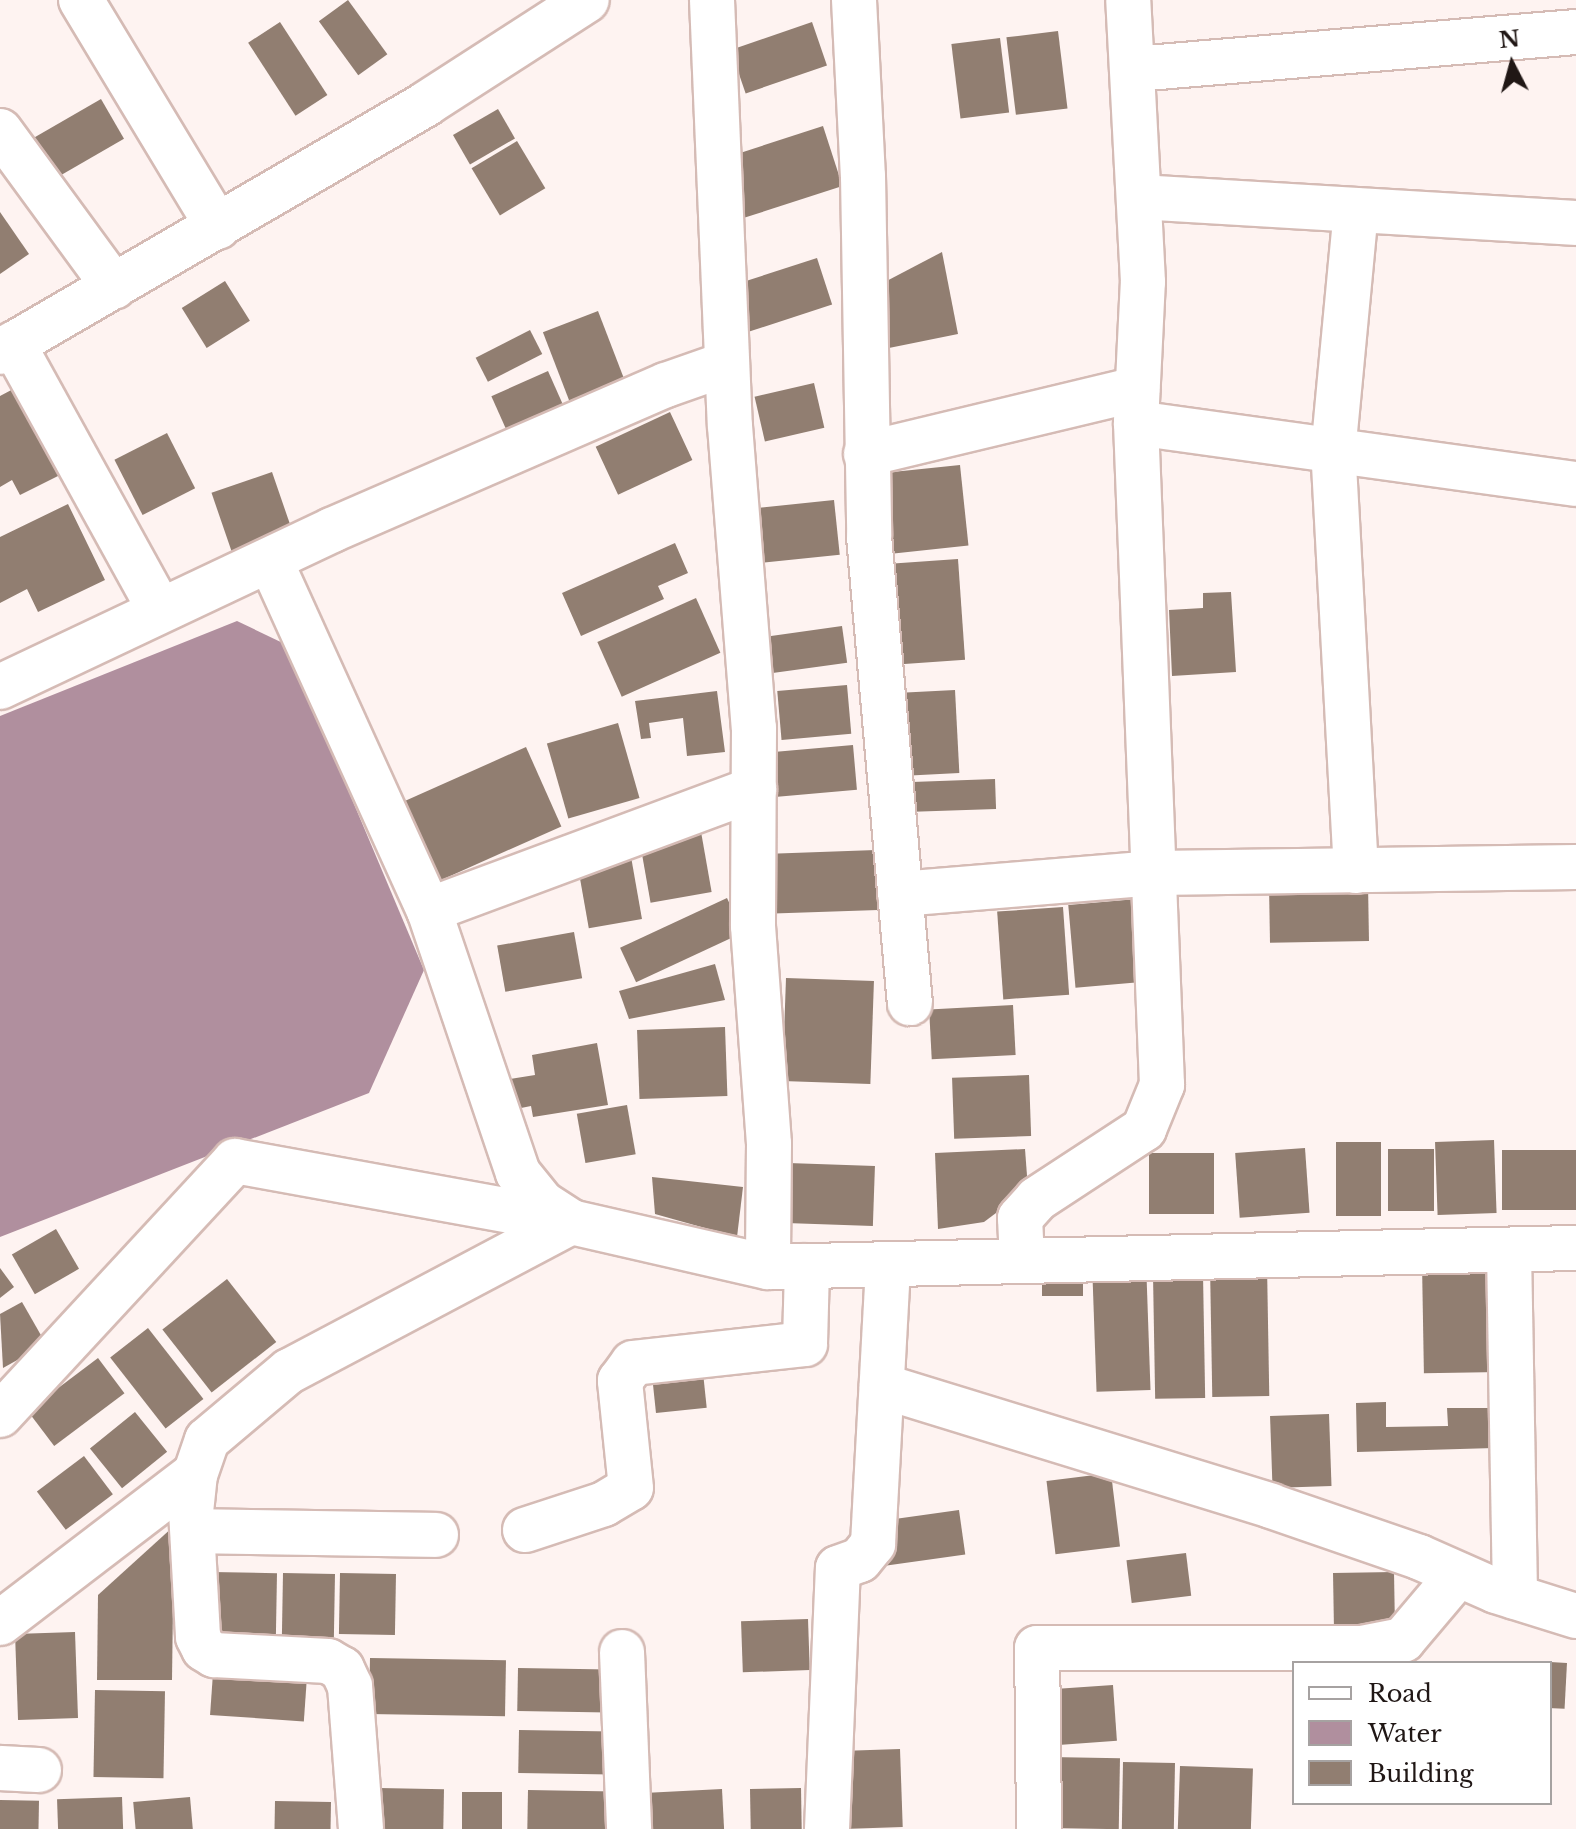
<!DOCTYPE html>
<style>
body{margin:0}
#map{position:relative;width:1576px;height:1829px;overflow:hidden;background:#fef3f1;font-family:"Libre Baskerville",serif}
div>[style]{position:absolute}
.water>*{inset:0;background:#b08f9e}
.building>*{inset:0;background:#917e71;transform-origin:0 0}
.roads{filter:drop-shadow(2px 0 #d5bbb5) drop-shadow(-2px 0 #d5bbb5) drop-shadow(0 2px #d5bbb5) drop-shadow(0 -2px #d5bbb5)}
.minor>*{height:44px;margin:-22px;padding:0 22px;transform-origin:22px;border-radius:22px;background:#fff}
span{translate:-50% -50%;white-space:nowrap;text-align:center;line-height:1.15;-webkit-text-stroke:6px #fff;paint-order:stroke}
.legend{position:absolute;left:1292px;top:1661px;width:260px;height:144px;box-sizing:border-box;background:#fff;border:2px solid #a6a2a1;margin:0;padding:10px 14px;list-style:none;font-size:24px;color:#201715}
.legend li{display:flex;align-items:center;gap:16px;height:40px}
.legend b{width:40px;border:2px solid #a6a2a1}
.north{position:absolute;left:1472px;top:24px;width:80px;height:80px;-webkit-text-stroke:6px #fff;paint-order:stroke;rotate:354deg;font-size:22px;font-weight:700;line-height:32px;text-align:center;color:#201715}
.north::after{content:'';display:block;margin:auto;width:28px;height:36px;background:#201715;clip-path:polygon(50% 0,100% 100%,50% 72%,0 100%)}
</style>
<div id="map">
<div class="water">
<div style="clip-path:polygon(237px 621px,287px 645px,424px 970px,369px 1093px,0 1237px,0 716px)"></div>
</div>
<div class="building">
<div style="left:348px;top:0;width:67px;height:36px;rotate:54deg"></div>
<div style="left:280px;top:22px;width:87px;height:38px;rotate:57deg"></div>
<div style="left:812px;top:22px;width:46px;height:86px;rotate:71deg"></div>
<div style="left:1058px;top:31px;width:78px;height:52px;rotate:83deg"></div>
<div style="left:1000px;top:38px;width:75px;height:49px;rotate:83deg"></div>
<div style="left:101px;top:99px;width:46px;height:81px;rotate:60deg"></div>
<div style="left:498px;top:109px;width:34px;height:52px;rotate:60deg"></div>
<div style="left:823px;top:126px;width:63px;height:105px;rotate:72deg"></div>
<div style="left:517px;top:141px;width:55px;height:53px;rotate:59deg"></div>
<div style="clip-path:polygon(0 212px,29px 254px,0 274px)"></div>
<div style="clip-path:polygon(942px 252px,958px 334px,884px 349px,879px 285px)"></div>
<div style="left:817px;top:258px;width:49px;height:91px;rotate:72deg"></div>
<div style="left:225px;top:281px;width:47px;height:51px;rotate:58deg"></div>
<div style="left:598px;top:311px;width:74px;height:59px;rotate:69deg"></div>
<div style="left:530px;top:330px;width:27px;height:61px;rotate:63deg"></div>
<div style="left:548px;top:371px;width:39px;height:62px;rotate:66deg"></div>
<div style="left:814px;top:383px;width:46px;height:61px;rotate:77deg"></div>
<div style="clip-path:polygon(17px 387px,60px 475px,20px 495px,12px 480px,0 487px,0 396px)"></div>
<div style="left:670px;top:412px;width:53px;height:82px;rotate:65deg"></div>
<div style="left:167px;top:433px;width:62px;height:59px;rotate:63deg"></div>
<div style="left:960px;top:465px;width:81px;height:75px;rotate:84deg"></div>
<div style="left:272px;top:472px;width:72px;height:64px;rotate:71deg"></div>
<div style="left:834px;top:500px;width:55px;height:79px;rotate:84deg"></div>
<div style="clip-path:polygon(68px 504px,105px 580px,38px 612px,27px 589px,0 603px,0 537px)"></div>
<div style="clip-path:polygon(675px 543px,688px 573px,658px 586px,664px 599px,581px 636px,562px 593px)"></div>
<div style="left:958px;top:559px;width:101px;height:68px;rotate:86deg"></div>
<div style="clip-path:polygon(1231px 592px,1236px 672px,1172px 676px,1169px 610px,1203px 608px,1203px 593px)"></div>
<div style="left:696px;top:598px;width:60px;height:108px;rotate:66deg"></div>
<div style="left:842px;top:626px;width:37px;height:77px;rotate:82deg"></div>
<div style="left:847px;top:685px;width:49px;height:70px;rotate:85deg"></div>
<div style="left:955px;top:690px;width:83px;height:49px;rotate:87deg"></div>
<div style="clip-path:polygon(717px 691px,725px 752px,687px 756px,683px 718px,649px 723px,651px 738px,641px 739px,635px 701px)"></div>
<div style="left:618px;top:723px;width:78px;height:74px;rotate:74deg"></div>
<div style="left:853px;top:745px;width:45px;height:91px;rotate:85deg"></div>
<div style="left:526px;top:747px;width:87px;height:148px;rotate:66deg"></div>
<div style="left:995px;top:779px;width:30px;height:90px;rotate:88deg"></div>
<div style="left:700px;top:826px;width:67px;height:62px;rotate:80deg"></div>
<div style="left:876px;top:850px;width:60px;height:112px;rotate:88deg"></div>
<div style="left:630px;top:851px;width:69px;height:54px;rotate:80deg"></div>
<div style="left:1368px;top:884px;width:57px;height:99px;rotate:89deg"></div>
<div style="left:727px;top:898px;width:38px;height:118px;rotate:65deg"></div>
<div style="left:1137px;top:899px;width:83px;height:69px;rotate:85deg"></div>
<div style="left:1063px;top:907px;width:88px;height:66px;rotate:86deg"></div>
<div style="left:574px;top:932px;width:47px;height:78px;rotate:80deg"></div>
<div style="clip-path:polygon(715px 964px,725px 1000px,629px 1019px,619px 991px)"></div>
<div style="left:786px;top:978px;width:88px;height:103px;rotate:2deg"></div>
<div style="left:1013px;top:1005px;width:50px;height:84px;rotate:87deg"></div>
<div style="left:725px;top:1027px;width:69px;height:88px;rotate:88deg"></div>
<div style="clip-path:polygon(597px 1043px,608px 1105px,533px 1117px,531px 1106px,516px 1109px,510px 1079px,535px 1075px,532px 1055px)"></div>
<div style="left:1029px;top:1075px;width:61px;height:77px;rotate:88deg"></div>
<div style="left:627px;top:1105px;width:50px;height:51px;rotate:80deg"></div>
<div style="left:1494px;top:1140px;width:73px;height:59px;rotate:88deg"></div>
<div style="left:1336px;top:1142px;width:45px;height:74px"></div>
<div style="left:1305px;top:1148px;width:65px;height:70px;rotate:86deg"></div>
<div style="clip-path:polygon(1025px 1149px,1028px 1189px,984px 1222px,938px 1229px,935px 1153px)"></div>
<div style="left:1388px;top:1149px;width:46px;height:62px"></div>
<div style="left:1576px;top:1150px;width:60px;height:74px;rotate:90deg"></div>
<div style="left:1149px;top:1153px;width:65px;height:61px"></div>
<div style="left:788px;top:1163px;width:87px;height:60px;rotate:2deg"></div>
<div style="clip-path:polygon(652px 1177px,743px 1187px,737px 1237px,655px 1214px)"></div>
<div style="left:56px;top:1229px;width:46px;height:51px;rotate:60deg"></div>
<div style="left:1146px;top:1261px;width:129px;height:54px;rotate:88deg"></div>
<div style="left:1498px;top:1263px;width:109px;height:76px;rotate:89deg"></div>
<div style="left:1267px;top:1265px;width:131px;height:57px;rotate:89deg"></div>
<div style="clip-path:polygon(0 1268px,14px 1287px,0 1298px)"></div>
<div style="left:1083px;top:1272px;width:24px;height:41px;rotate:90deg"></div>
<div style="left:1203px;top:1274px;width:124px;height:50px;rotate:89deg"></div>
<div style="left:227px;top:1279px;width:80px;height:82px;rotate:52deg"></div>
<div style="clip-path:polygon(22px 1302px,46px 1344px,3px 1368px,0 1314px)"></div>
<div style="left:148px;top:1328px;width:90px;height:48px;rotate:52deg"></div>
<div style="left:98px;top:1358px;width:44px;height:88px;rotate:53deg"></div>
<div style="left:702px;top:1363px;width:45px;height:51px;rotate:84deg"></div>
<div style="clip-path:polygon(1386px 1402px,1386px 1427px,1448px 1426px,1447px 1408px,1492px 1408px,1494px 1448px,1357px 1452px,1356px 1403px)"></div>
<div style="left:135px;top:1412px;width:51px;height:58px;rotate:51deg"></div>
<div style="left:1329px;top:1414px;width:72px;height:59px;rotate:88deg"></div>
<div style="left:84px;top:1456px;width:48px;height:59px;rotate:53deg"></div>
<div style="left:1111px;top:1473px;width:74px;height:65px;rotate:83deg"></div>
<div style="left:959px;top:1510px;width:45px;height:81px;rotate:82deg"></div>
<div style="clip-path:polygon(174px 1526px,172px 1680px,97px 1680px,98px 1595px)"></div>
<div style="left:1186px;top:1553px;width:43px;height:60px;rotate:83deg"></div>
<div style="left:212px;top:1572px;width:65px;height:72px;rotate:1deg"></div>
<div style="left:1394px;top:1572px;width:62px;height:61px;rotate:89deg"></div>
<div style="left:283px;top:1573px;width:52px;height:65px;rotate:1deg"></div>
<div style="left:340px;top:1573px;width:56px;height:61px;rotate:1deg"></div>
<div style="left:808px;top:1619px;width:51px;height:67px;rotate:88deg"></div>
<div style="left:75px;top:1632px;width:86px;height:60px;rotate:88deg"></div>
<div style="left:370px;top:1658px;width:136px;height:56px;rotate:1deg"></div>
<div style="left:1550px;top:1662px;width:17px;height:46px;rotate:3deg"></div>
<div style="left:518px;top:1668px;width:91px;height:43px;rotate:1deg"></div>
<div style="left:213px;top:1673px;width:94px;height:42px;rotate:4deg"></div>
<div style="left:1113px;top:1685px;width:56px;height:62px;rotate:86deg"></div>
<div style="left:95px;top:1690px;width:70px;height:87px;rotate:1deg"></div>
<div style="left:519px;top:1730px;width:93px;height:43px;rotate:1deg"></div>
<div style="left:900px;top:1749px;width:78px;height:52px;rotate:88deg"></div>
<div style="left:1050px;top:1757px;width:70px;height:71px;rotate:1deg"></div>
<div style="left:1123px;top:1762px;width:52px;height:67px;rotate:1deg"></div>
<div style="left:1180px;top:1766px;width:73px;height:63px;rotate:2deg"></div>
<div style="left:379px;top:1788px;width:65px;height:41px;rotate:1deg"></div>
<div style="left:801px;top:1788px;width:41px;height:51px;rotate:89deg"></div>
<div style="left:722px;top:1789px;width:40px;height:83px;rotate:87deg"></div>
<div style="left:528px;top:1790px;width:86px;height:39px;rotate:1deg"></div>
<div style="left:462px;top:1792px;width:40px;height:37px"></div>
<div style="left:122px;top:1797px;width:32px;height:65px;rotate:88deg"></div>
<div style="left:190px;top:1797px;width:32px;height:57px;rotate:85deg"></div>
<div style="left:0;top:1800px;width:39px;height:29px;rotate:1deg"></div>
<div style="left:275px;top:1801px;width:56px;height:28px;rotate:1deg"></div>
</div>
<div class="roads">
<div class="minor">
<div style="left:81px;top:0;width:265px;rotate:58.9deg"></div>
<div style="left:712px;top:0;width:426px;rotate:87.6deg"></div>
<div style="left:730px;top:426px;width:303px;rotate:85.5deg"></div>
<div style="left:754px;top:728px;width:198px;rotate:90.3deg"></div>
<div style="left:753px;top:926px;width:219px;rotate:85.8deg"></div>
<div style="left:769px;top:1144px;width:123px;rotate:90.5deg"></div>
<div style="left:854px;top:0;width:176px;rotate:87.1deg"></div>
<div style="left:863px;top:176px;width:360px;rotate:89deg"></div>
<div style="left:869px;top:536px;width:469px;rotate:85deg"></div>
<div style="left:1135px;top:69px;width:443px;rotate:-4.8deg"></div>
<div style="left:0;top:131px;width:193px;rotate:53.8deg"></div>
<div style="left:1140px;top:197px;width:437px;rotate:3.4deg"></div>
<div style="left:13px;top:344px;width:304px;rotate:61.1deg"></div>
<div style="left:0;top:352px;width:494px;rotate:-30.2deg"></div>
<div style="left:427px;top:103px;width:190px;rotate:-32.8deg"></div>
<div style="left:1136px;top:423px;width:444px;rotate:7.9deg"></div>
<div style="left:866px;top:454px;width:279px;rotate:-13.5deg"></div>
<div style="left:270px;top:560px;width:384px;rotate:65.6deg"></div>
<div style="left:429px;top:910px;width:278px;rotate:71.3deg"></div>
<div style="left:518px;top:1173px;width:38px;rotate:51deg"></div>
<div style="left:542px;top:1203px;width:35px;rotate:33deg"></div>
<div style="left:571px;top:1222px;width:319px;rotate:152.1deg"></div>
<div style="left:289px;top:1371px;width:107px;rotate:139.9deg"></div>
<div style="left:207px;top:1440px;width:36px;rotate:109deg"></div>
<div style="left:195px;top:1474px;width:37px;rotate:96deg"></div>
<div style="left:191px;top:1511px;width:126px;rotate:86.8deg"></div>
<div style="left:198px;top:1637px;width:13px;rotate:63deg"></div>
<div style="left:204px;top:1649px;width:12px;rotate:31deg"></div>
<div style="left:214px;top:1655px;width:114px;rotate:3deg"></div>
<div style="left:328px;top:1661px;width:16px;rotate:30deg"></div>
<div style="left:342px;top:1669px;width:19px;rotate:65deg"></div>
<div style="left:350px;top:1686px;width:143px;rotate:85.6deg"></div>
<div style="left:0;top:687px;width:367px;rotate:-25.3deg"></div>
<div style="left:332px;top:530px;width:364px;rotate:-23.5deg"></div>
<div style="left:666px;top:385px;width:64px;rotate:-19.3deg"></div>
<div style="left:1356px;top:871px;width:419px;rotate:-93.1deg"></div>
<div style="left:1333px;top:453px;width:244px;rotate:-84.6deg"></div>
<div style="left:900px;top:894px;width:256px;rotate:-4.7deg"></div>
<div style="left:1155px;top:873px;width:421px;rotate:-0.8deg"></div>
<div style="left:429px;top:910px;width:347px;rotate:-20.4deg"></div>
<div style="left:1509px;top:1250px;width:347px;rotate:89deg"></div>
<div style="left:1022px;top:1260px;width:42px;rotate:-92.7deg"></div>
<div style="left:1020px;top:1218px;width:25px;rotate:-48deg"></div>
<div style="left:1037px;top:1199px;width:128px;rotate:-33.2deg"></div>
<div style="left:1144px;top:1129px;width:48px;rotate:-67.8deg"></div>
<div style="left:1162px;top:1085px;width:663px;rotate:-92.25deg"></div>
<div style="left:1136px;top:423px;width:141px;rotate:-87.2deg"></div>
<div style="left:1143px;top:282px;width:282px;rotate:-93deg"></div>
<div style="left:882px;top:1386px;width:407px;rotate:17.1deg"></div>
<div style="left:1271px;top:1506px;width:157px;rotate:19deg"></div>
<div style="left:1419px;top:1557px;width:84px;rotate:23.8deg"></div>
<div style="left:1496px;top:1591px;width:84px;rotate:17.4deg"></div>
<div style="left:0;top:1415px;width:346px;rotate:-47.2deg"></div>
<div style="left:235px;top:1161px;width:341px;rotate:10.3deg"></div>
<div style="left:571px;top:1222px;width:202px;rotate:12.9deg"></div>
<div style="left:768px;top:1267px;width:808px;rotate:-1.35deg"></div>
<div style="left:525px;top:1530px;width:83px;rotate:-18.2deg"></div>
<div style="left:604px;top:1504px;width:31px;rotate:-31deg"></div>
<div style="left:631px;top:1488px;width:108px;rotate:-95.9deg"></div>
<div style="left:620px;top:1381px;width:22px;rotate:-54deg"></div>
<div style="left:633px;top:1363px;width:173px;rotate:-6.3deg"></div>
<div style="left:805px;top:1344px;width:78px;rotate:-88.5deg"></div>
<div style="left:193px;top:1531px;width:243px;rotate:0.9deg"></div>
<div style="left:0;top:1623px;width:245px;rotate:-37.4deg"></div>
<div style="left:622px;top:1652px;width:177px;rotate:87.7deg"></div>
<div style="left:0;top:1768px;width:39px;rotate:3deg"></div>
<div style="left:827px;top:1829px;width:261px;rotate:-87.6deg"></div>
<div style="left:838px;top:1568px;width:23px;rotate:-20deg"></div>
<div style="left:860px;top:1560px;width:21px;rotate:-51deg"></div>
<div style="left:873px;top:1544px;width:280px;rotate:-86.9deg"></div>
<div style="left:1039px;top:1829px;width:181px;rotate:-90.6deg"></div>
<div style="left:1037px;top:1648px;width:324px"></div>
<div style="left:1361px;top:1648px;width:43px;rotate:-10.8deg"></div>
<div style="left:1403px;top:1640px;width:85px;rotate:-49.8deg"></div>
</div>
</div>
<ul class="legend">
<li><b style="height:10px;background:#fff"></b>Road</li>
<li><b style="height:22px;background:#b08f9e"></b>Water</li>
<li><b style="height:22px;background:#917e71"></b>Building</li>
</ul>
<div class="north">N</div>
</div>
